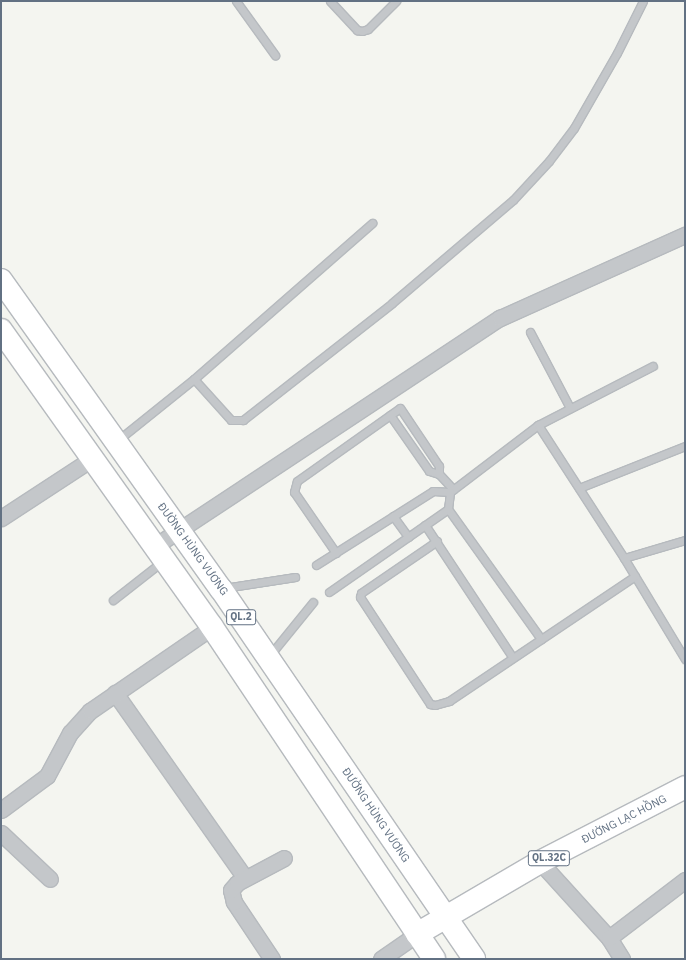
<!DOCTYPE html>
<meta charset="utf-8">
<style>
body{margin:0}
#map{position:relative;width:686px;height:960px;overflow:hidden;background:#f4f5f0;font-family:"IBM Plex Sans",sans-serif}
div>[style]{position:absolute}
.roads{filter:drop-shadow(1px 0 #b6babe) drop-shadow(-1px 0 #b6babe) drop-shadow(0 1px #b6babe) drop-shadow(0 -1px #b6babe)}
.lane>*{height:7px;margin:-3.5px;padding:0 3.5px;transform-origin:3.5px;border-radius:3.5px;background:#c4c7ca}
.street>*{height:15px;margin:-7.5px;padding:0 7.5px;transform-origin:7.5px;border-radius:7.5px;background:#c4c7ca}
.primary>*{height:22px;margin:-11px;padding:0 11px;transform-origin:11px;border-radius:11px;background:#fff}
.highway>*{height:22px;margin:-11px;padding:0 11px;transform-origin:11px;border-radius:11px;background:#fff}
span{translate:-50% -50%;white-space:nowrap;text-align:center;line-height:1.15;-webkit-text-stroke:4px #fff;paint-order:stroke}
.shield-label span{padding:1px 3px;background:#fff;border:1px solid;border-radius:3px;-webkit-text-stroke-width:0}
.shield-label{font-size:10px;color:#627183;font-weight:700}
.street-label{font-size:11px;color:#627183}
.frame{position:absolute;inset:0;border:2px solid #627183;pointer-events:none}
</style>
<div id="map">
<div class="roads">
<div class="lane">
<div style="left:236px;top:1px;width:67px;rotate:54.2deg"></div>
<div style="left:330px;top:1px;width:40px;rotate:47deg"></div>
<div style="left:357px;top:30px;width:5px;rotate:11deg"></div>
<div style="left:362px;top:31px;width:6px;rotate:-18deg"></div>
<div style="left:368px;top:29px;width:40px;rotate:-45deg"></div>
<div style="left:530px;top:332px;width:86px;rotate:62.2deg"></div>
<div style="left:194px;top:379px;width:55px;rotate:47.9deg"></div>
<div style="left:231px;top:420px;width:12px"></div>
<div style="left:243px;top:420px;width:189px;rotate:-38.1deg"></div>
<div style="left:392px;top:303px;width:159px;rotate:-40.4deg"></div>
<div style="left:513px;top:200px;width:53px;rotate:-47.3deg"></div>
<div style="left:549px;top:161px;width:41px;rotate:-52.9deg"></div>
<div style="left:574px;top:128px;width:86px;rotate:-60.2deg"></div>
<div style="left:617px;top:53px;width:58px;rotate:-63.4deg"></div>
<div style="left:390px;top:415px;width:68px;rotate:55.1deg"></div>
<div style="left:429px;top:471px;width:10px;rotate:17deg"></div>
<div style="left:439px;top:474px;width:21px;rotate:47deg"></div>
<div style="left:538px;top:425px;width:158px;rotate:57.1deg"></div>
<div style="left:624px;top:558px;width:118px;rotate:58.9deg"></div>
<div style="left:118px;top:440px;width:97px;rotate:-38.8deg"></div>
<div style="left:194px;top:379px;width:237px;rotate:-41.2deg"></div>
<div style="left:579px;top:488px;width:114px;rotate:-21.6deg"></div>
<div style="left:448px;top:509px;width:160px;rotate:54.4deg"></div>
<div style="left:393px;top:516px;width:26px;rotate:54deg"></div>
<div style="left:425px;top:525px;width:159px;rotate:56.5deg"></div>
<div style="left:437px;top:541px;width:92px;rotate:145.6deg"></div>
<div style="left:361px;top:593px;width:4px;rotate:104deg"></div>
<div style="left:360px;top:597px;width:128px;rotate:56.8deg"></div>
<div style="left:430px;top:704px;width:5px;rotate:11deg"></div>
<div style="left:435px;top:705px;width:15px;rotate:-16deg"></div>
<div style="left:449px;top:701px;width:224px;rotate:-33.9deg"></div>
<div style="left:336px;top:553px;width:74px;rotate:-124.5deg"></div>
<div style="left:294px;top:492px;width:11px;rotate:-75deg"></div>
<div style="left:297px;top:481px;width:126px;rotate:-35.3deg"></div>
<div style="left:400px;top:408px;width:70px;rotate:56.1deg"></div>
<div style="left:439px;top:466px;width:8px;rotate:90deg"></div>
<div style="left:624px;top:558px;width:64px;rotate:-16.4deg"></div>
<div style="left:316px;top:565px;width:138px;rotate:-32.3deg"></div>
<div style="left:433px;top:491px;width:17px;rotate:3deg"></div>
<div style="left:450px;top:492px;width:111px;rotate:-37.3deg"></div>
<div style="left:538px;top:425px;width:129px;rotate:-27.2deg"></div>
<div style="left:224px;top:588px;width:72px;rotate:-8.8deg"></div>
<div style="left:329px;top:592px;width:145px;rotate:-34.9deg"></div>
<div style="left:448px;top:509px;width:17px;rotate:-83deg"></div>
<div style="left:113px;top:600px;width:63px;rotate:-38deg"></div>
<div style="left:270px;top:655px;width:68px;rotate:-50.9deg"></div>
</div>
<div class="street">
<div style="left:1px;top:518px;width:110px;rotate:-33.1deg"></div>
<div style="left:155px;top:546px;width:414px;rotate:-33.5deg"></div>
<div style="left:500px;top:318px;width:203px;rotate:-24.2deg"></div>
<div style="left:115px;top:693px;width:226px;rotate:54.9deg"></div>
<div style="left:1px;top:810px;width:57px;rotate:-36.5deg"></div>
<div style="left:47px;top:776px;width:49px;rotate:-61.9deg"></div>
<div style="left:70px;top:733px;width:30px;rotate:-48deg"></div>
<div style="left:90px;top:711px;width:148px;rotate:-34.5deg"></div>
<div style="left:1px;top:833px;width:67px;rotate:43.2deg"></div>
<div style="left:540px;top:862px;width:103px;rotate:47.8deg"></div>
<div style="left:609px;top:938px;width:25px;rotate:58deg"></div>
<div style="left:609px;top:938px;width:96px;rotate:-37.3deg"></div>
<div style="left:272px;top:959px;width:69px;rotate:-123.7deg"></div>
<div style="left:234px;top:902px;width:12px;rotate:-104deg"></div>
<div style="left:231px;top:890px;width:9px;rotate:-49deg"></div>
<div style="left:237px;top:883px;width:53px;rotate:-28deg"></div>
<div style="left:381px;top:959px;width:44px;rotate:-34.8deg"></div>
</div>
<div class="primary">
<div style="left:417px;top:934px;width:143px;rotate:-30.3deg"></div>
<div style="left:540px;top:862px;width:163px;rotate:-27.3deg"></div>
</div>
<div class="highway">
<div style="left:1px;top:280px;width:379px;rotate:54.6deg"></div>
<div style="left:221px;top:589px;width:448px;rotate:55.6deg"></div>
<div style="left:1px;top:330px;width:364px;rotate:54.6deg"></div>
<div style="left:212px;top:627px;width:399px;rotate:56.2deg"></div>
</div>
</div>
<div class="shield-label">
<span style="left:241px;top:617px">QL.2</span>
<span style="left:549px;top:858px">QL.32C</span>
</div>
<div class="street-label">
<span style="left:193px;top:549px;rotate:54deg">ĐƯỜNG HÙNG VƯƠNG</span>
<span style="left:376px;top:815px;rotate:56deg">ĐƯỜNG HÙNG VƯƠNG</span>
<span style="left:624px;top:819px;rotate:-27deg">ĐƯỜNG LẠC HỒNG</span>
</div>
<div class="frame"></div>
</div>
